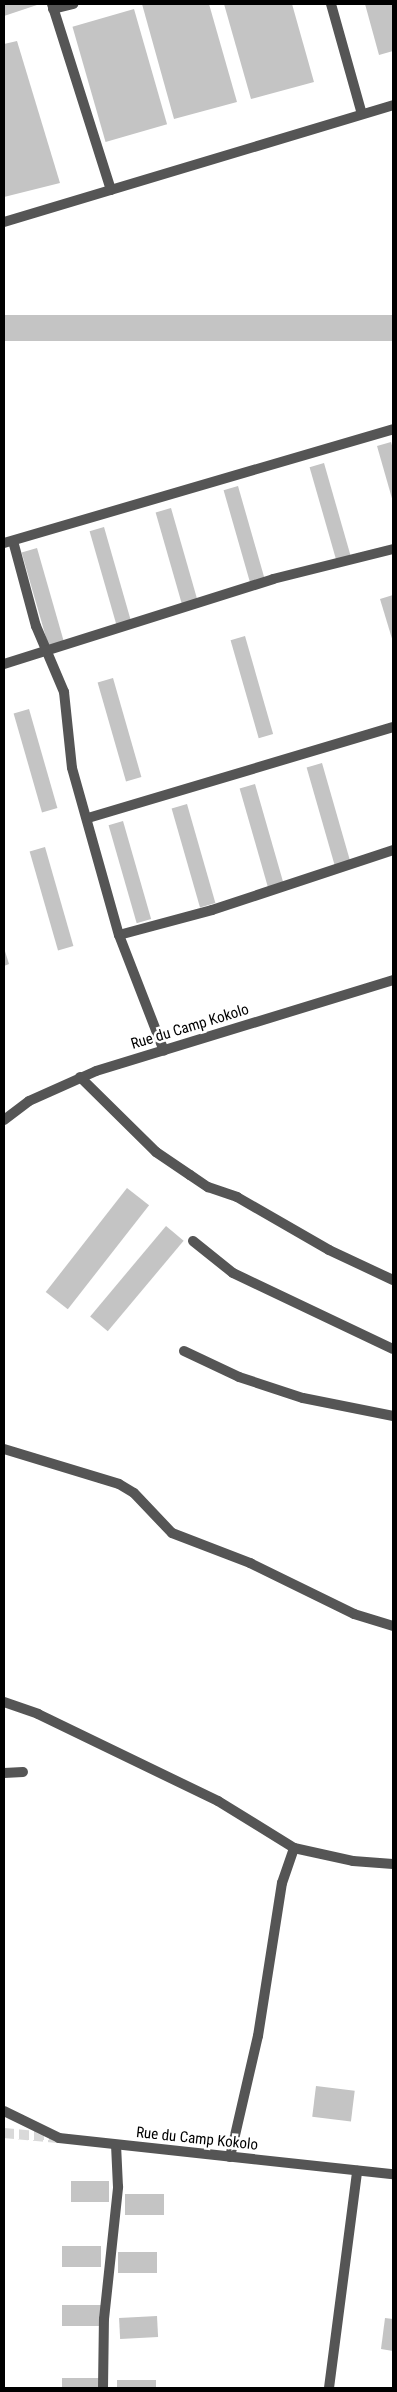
<!DOCTYPE html>
<style>
body{margin:0}
#map{position:relative;width:397px;height:2392px;overflow:hidden;background:#fff;font-family:"Roboto Condensed",sans-serif}
div>[style]{position:absolute}
.building>*{inset:0;background:#c4c4c4;transform-origin:0 0}
.street-tunnel>*{height:10px;margin-top:-5px;transform-origin:0;background:repeating-linear-gradient(90deg,#d9d9d9 0 10px,transparent 0 15px)}
.lane>*{height:10px;margin:-5px;padding:0 5px;transform-origin:5px;border-radius:5px;background:#555}
.street>*{height:10px;margin:-5px;padding:0 5px;transform-origin:5px;border-radius:5px;background:#555}
span{translate:-50% -50%;white-space:nowrap;text-align:center;line-height:1.15;-webkit-text-stroke:5px #fff;paint-order:stroke}
.street-label{font-size:15px;color:#000}
.frame{position:absolute;inset:0;border:5px solid #000;pointer-events:none}
</style>
<div id="map">
<div class="building">
<div style="clip-path:polygon(4px 4px,40px 4px,4px 16px)"></div>
<div style="clip-path:polygon(142px 4px,209px 4px,237px 102px,174px 119px)"></div>
<div style="clip-path:polygon(224px 4px,292px 4px,314px 82px,251px 99px)"></div>
<div style="clip-path:polygon(365px 4px,393px 4px,393px 51px,379px 55px)"></div>
<div style="left:134px;top:9px;width:120px;height:64px;rotate:74deg"></div>
<div style="clip-path:polygon(17px 41px,60px 183px,4px 197px,4px 44px)"></div>
<div style="left:393px;top:315px;width:26px;height:406px;rotate:90deg"></div>
<div style="clip-path:polygon(391px 442px,393px 449px,393px 502px,377px 446px)"></div>
<div style="left:324px;top:463px;width:103px;height:15px;rotate:74deg"></div>
<div style="left:238px;top:486px;width:103px;height:15px;rotate:74deg"></div>
<div style="left:171px;top:508px;width:103px;height:16px;rotate:74deg"></div>
<div style="left:104px;top:527px;width:102px;height:15px;rotate:74deg"></div>
<div style="left:37px;top:548px;width:103px;height:16px;rotate:74deg"></div>
<div style="clip-path:polygon(393px 595px,393px 642px,380px 599px)"></div>
<div style="left:245px;top:636px;width:102px;height:15px;rotate:74deg"></div>
<div style="left:113px;top:678px;width:103px;height:16px;rotate:74deg"></div>
<div style="left:29px;top:709px;width:103px;height:16px;rotate:74deg"></div>
<div style="left:322px;top:763px;width:103px;height:16px;rotate:74deg"></div>
<div style="left:255px;top:784px;width:103px;height:16px;rotate:74deg"></div>
<div style="left:187px;top:804px;width:103px;height:16px;rotate:74deg"></div>
<div style="left:123px;top:821px;width:102px;height:15px;rotate:74deg"></div>
<div style="left:45px;top:847px;width:103px;height:16px;rotate:74deg"></div>
<div style="clip-path:polygon(4px 948px,9px 964px,4px 966px)"></div>
<div style="left:127px;top:1188px;width:28px;height:132px;rotate:38deg"></div>
<div style="left:166px;top:1226px;width:23px;height:118px;rotate:40deg"></div>
<div style="left:316px;top:2086px;width:39px;height:31px;rotate:7deg"></div>
<div style="left:71px;top:2181px;width:38px;height:21px"></div>
<div style="left:125px;top:2194px;width:39px;height:21px"></div>
<div style="left:62px;top:2246px;width:39px;height:21px"></div>
<div style="left:157px;top:2252px;width:21px;height:39px;rotate:90deg"></div>
<div style="left:62px;top:2305px;width:39px;height:21px"></div>
<div style="left:157px;top:2316px;width:21px;height:38px;rotate:87deg"></div>
<div style="clip-path:polygon(385px 2318px,393px 2319px,393px 2351px,381px 2349px)"></div>
<div style="left:62px;top:2378px;width:39px;height:10px"></div>
<div style="left:117px;top:2380px;width:39px;height:8px"></div>
</div>
<div class="street-tunnel">
<div style="left:4px;top:2133px;width:54px;rotate:5.3deg"></div>
</div>
<div class="lane">
<div style="left:52px;top:4px;width:195px;rotate:72.4deg"></div>
<div style="left:331px;top:4px;width:114px;rotate:74.3deg"></div>
<div style="left:53px;top:9px;width:21px;rotate:-14deg"></div>
<div style="left:4px;top:222px;width:406px;rotate:-16.7deg"></div>
<div style="left:88px;top:818px;width:318px;rotate:-16.6deg"></div>
<div style="left:119px;top:935px;width:96px;rotate:-15deg"></div>
<div style="left:212px;top:910px;width:191px;rotate:-18.3deg"></div>
<div style="left:80px;top:1077px;width:107px;rotate:44.6deg"></div>
<div style="left:156px;top:1152px;width:41px;rotate:34.1deg"></div>
<div style="left:190px;top:1175px;width:22px;rotate:34deg"></div>
<div style="left:208px;top:1187px;width:31px;rotate:19deg"></div>
<div style="left:237px;top:1197px;width:106px;rotate:29.9deg"></div>
<div style="left:329px;top:1250px;width:71px;rotate:25.1deg"></div>
<div style="left:193px;top:1241px;width:51px;rotate:38.7deg"></div>
<div style="left:233px;top:1273px;width:177px;rotate:25.4deg"></div>
<div style="left:184px;top:1351px;width:61px;rotate:25.3deg"></div>
<div style="left:239px;top:1377px;width:67px;rotate:18.2deg"></div>
<div style="left:303px;top:1398px;width:92px;rotate:11.3deg"></div>
<div style="left:4px;top:1449px;width:120px;rotate:16.9deg"></div>
<div style="left:119px;top:1484px;width:17px;rotate:31deg"></div>
<div style="left:134px;top:1493px;width:55px;rotate:46.5deg"></div>
<div style="left:172px;top:1533px;width:84px;rotate:21deg"></div>
<div style="left:250px;top:1563px;width:116px;rotate:26.1deg"></div>
<div style="left:354px;top:1614px;width:41px;rotate:17.1deg"></div>
<div style="left:4px;top:1702px;width:36px;rotate:19deg"></div>
<div style="left:38px;top:1714px;width:200px;rotate:25.8deg"></div>
<div style="left:218px;top:1801px;width:89px;rotate:31.7deg"></div>
<div style="left:294px;top:1848px;width:60px;rotate:12.4deg"></div>
<div style="left:353px;top:1861px;width:40px;rotate:4.3deg"></div>
<div style="left:4px;top:1773px;width:19px;rotate:-3deg"></div>
<div style="left:230px;top:2157px;width:124px;rotate:-77deg"></div>
<div style="left:258px;top:2036px;width:155px;rotate:-81.1deg"></div>
<div style="left:282px;top:1883px;width:37px;rotate:-71deg"></div>
<div style="left:103px;top:2388px;width:69px;rotate:-89.2deg"></div>
<div style="left:104px;top:2319px;width:133px;rotate:-83.9deg"></div>
<div style="left:118px;top:2187px;width:42px;rotate:-92.7deg"></div>
</div>
<div class="street">
<div style="left:13px;top:541px;width:88px;rotate:74.9deg"></div>
<div style="left:36px;top:626px;width:72px;rotate:67deg"></div>
<div style="left:64px;top:692px;width:76px;rotate:84deg"></div>
<div style="left:72px;top:768px;width:173px;rotate:74.3deg"></div>
<div style="left:119px;top:935px;width:124px;rotate:68.8deg"></div>
<div style="left:4px;top:543px;width:405px;rotate:-16.3deg"></div>
<div style="left:4px;top:664px;width:282px;rotate:-17.5deg"></div>
<div style="left:273px;top:579px;width:124px;rotate:-14deg"></div>
<div style="left:4px;top:1120px;width:31px;rotate:-37deg"></div>
<div style="left:29px;top:1101px;width:73px;rotate:-24.1deg"></div>
<div style="left:96px;top:1071px;width:311px;rotate:-17deg"></div>
<div style="left:4px;top:2111px;width:61px;rotate:26.1deg"></div>
<div style="left:59px;top:2138px;width:336px;rotate:6.2deg"></div>
<div style="left:329px;top:2388px;width:219px;rotate:-82.6deg"></div>
</div>
<div class="street-label">
<span style="left:190px;top:1027px;rotate:-17deg">Rue du Camp Kokolo</span>
<span style="left:197px;top:2139px;rotate:6deg">Rue du Camp Kokolo</span>
</div>
<div class="frame"></div>
</div>
